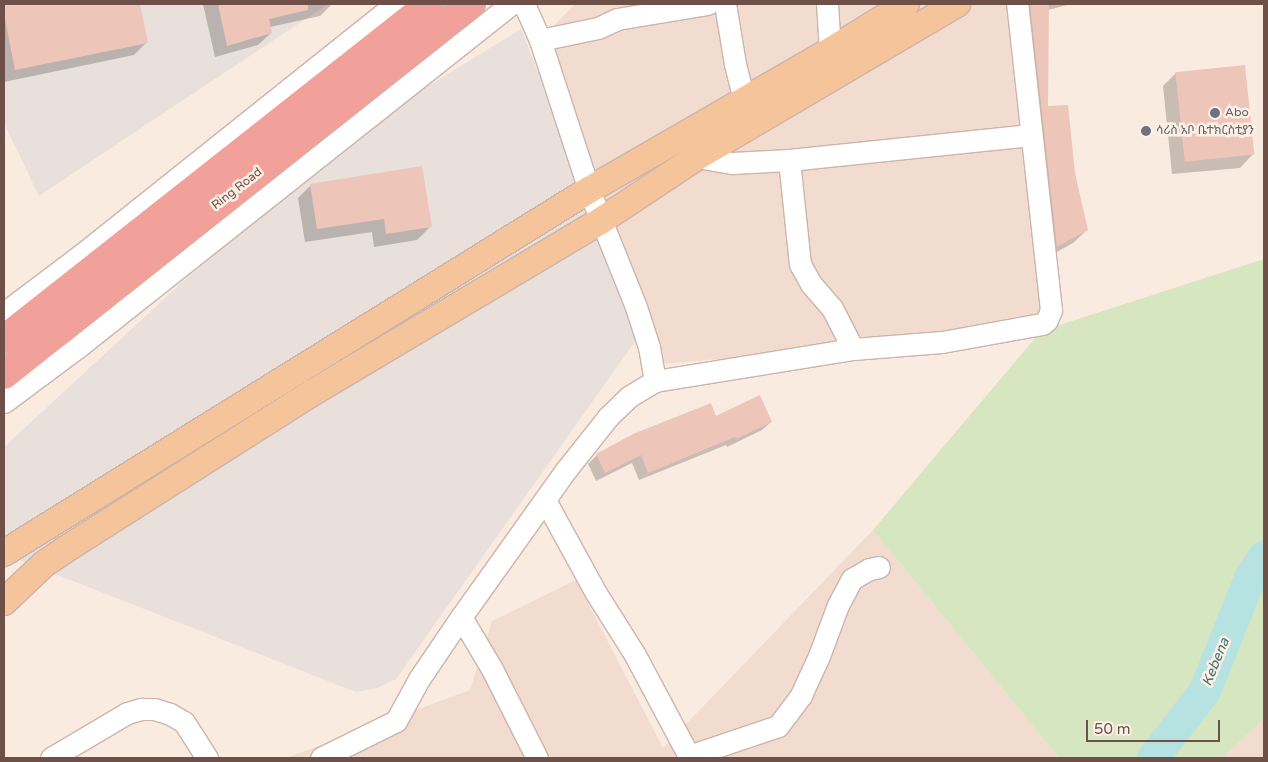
<!DOCTYPE html>
<meta charset="utf-8">
<style>
body{margin:0}
#map{position:relative;width:1268px;height:762px;overflow:hidden;background:#faebe0;font-family:"Varela Round","Noto Sans Ethiopic",sans-serif}
div>[style]{position:absolute}
.residential>*{inset:0;background:#f1dccf}
.industrial>*{inset:0;background:#e9dfdb}
.green>*{inset:0;background:#d6e6c0}
.shadow>*{inset:0;background:#0003}
.river>*{height:32px;margin:-16px;padding:0 16px;transform-origin:16px;border-radius:16px;background:#b6e2e1}
.building>*{inset:0;background:#eec5b9;transform-origin:0 0}
.roads{filter:drop-shadow(1px 0 #ccb4ab) drop-shadow(-1px 0 #ccb4ab) drop-shadow(0 1px #ccb4ab) drop-shadow(0 -1px #ccb4ab)}
.minor>*{height:21px;margin:-10.5px;padding:0 10.5px;transform-origin:10.5px;border-radius:10.5px;background:#fff}
.major>*{height:26px;margin:-13px;padding:0 13px;transform-origin:13px;border-radius:13px;background:#f6c49b}
.highway>*{height:28px;margin:-14px;padding:0 14px;transform-origin:14px;border-radius:14px;background:#f1a19a}
.dots>*{width:14px;height:14px;translate:-50% -50%;box-sizing:border-box;border:2px solid #fef0e5;border-radius:50%}
span{translate:-50% -50%;white-space:nowrap;text-align:center;line-height:1.15;-webkit-text-stroke:5px #fef0e5;paint-order:stroke}
.worship-label{font-size:12px;color:#5b616d}
.left{translate:0 -50%;text-align:left}
.street-label{font-size:12px;color:#6f5049}
.water-label{font-size:14px;color:#3f7474;font-style:italic}
.frame{position:absolute;inset:0;border:5px solid #6f5049;pointer-events:none}
.scale{position:absolute;left:1086px;top:720px;width:134px;height:22px;box-sizing:border-box;border:2px solid #6f5049;border-top:0;padding-left:6px;font-size:15px;line-height:18px;white-space:nowrap;color:#6f5049;-webkit-text-stroke:4px #fef0e5;paint-order:stroke}
</style>
<div id="map">
<div class="residential">
<div style="clip-path:polygon(575px 4px,1020px 4px,1041px 331px,660px 364px,541px 39px)"></div>
<div style="clip-path:polygon(873px 530px,1059px 758px,286px 758px,470px 690px,492px 621px,576px 580px,663px 748px)"></div>
<div style="clip-path:polygon(1264px 719px,1264px 758px,1222px 758px)"></div>
</div>
<div class="industrial">
<div style="clip-path:polygon(4px 4px,328px 4px,39px 196px,4px 123px)"></div>
<div style="clip-path:polygon(521px 29px,641px 333px,396px 679px,377px 688px,356px 692px,4px 554px,4px 447px,189px 276px,396px 106px)"></div>
</div>
<div class="green">
<div style="clip-path:polygon(1264px 259px,1264px 719px,1222px 758px,1059px 758px,873px 530px,1041px 331px)"></div>
</div>
<div class="shadow">
<div style="clip-path:polygon(4px 4px,139px 4px,147px 42px,134px 55px,4px 82px)"></div>
<div style="clip-path:polygon(203px 4px,332px 4px,320px 16px,270px 27px,271px 33px,258px 45px,215px 57px)"></div>
<div style="clip-path:polygon(1019px 4px,1071px 4px,1048px 10px,1047px 107px,1073px 173px,1087px 230px,1073px 243px,1044px 259px)"></div>
<div style="clip-path:polygon(1176px 73px,1253px 154px,1240px 168px,1172px 174px,1163px 86px)"></div>
<div style="clip-path:polygon(311px 185px,430px 227px,417px 240px,374px 247px,372px 232px,305px 242px,298px 198px)"></div>
<div style="clip-path:polygon(716px 418px,771px 422px,762px 430px,727px 447px,726px 445px,639px 480px,632px 463px,596px 481px,588px 464px,597px 455px)"></div>
</div>
<div class="river">
<div style="left:1153px;top:758px;width:85px;rotate:-52.2deg"></div>
<div style="left:1205px;top:691px;width:124px;rotate:-68.2deg"></div>
<div style="left:1251px;top:576px;width:23px;rotate:-56deg"></div>
</div>
<div class="building">
<div style="clip-path:polygon(4px 4px,140px 4px,148px 43px,15px 70px,4px 14px)"></div>
<div style="clip-path:polygon(218px 4px,308px 4px,308px 10px,269px 19px,272px 33px,227px 46px)"></div>
<div style="clip-path:polygon(1030px 4px,1049px 4px,1048px 106px,1068px 105px,1075px 173px,1088px 230px,1057px 247px)"></div>
<div style="left:1245px;top:65px;width:90px;height:70px;rotate:84deg"></div>
<div style="clip-path:polygon(422px 166px,432px 227px,386px 234px,384px 219px,317px 229px,310px 184px)"></div>
<div style="clip-path:polygon(760px 395px,772px 422px,736px 439px,735px 437px,648px 473px,641px 455px,605px 473px,596px 454px,633px 434px,711px 403px,716px 416px)"></div>
</div>
<div class="roads">
<div class="minor">
<div style="left:524px;top:4px;width:39px;rotate:66deg"></div>
<div style="left:540px;top:40px;width:158px;rotate:71.9deg"></div>
<div style="left:589px;top:190px;width:126px;rotate:68.1deg"></div>
<div style="left:636px;top:307px;width:42px;rotate:72deg"></div>
<div style="left:649px;top:347px;width:35px;rotate:80deg"></div>
<div style="left:725px;top:4px;width:61px;rotate:80.5deg"></div>
<div style="left:735px;top:64px;width:37px;rotate:76deg"></div>
<div style="left:827px;top:4px;width:47px;rotate:86.3deg"></div>
<div style="left:540px;top:40px;width:59px;rotate:-11.7deg"></div>
<div style="left:598px;top:28px;width:21px;rotate:-25deg"></div>
<div style="left:617px;top:19px;width:92px;rotate:-9.4deg"></div>
<div style="left:697px;top:157px;width:36px;rotate:10deg"></div>
<div style="left:732px;top:163px;width:57px;rotate:-3deg"></div>
<div style="left:789px;top:160px;width:243px;rotate:-5.9deg"></div>
<div style="left:789px;top:160px;width:105px;rotate:84deg"></div>
<div style="left:800px;top:264px;width:23px;rotate:61deg"></div>
<div style="left:811px;top:284px;width:32px;rotate:49deg"></div>
<div style="left:832px;top:308px;width:46px;rotate:62.9deg"></div>
<div style="left:4px;top:313px;width:96px;rotate:-37deg"></div>
<div style="left:81px;top:255px;width:402px;rotate:-38.6deg"></div>
<div style="left:4px;top:402px;width:92px;rotate:-36.6deg"></div>
<div style="left:78px;top:347px;width:552px;rotate:-38.38deg"></div>
<div style="left:545px;top:500px;width:106px;rotate:61.3deg"></div>
<div style="left:596px;top:593px;width:73px;rotate:57.8deg"></div>
<div style="left:635px;top:655px;width:117px;rotate:61.9deg"></div>
<div style="left:461px;top:617px;width:61px;rotate:59.2deg"></div>
<div style="left:492px;top:669px;width:100px;rotate:63.2deg"></div>
<div style="left:689px;top:756px;width:94px;rotate:-18.6deg"></div>
<div style="left:778px;top:726px;width:39px;rotate:-53deg"></div>
<div style="left:801px;top:695px;width:43px;rotate:-65.2deg"></div>
<div style="left:819px;top:656px;width:54px;rotate:-69.6deg"></div>
<div style="left:838px;top:605px;width:30px;rotate:-62deg"></div>
<div style="left:852px;top:579px;width:20px;rotate:-30deg"></div>
<div style="left:869px;top:569px;width:10px;rotate:-11deg"></div>
<div style="left:51px;top:758px;width:88px;rotate:-30.6deg"></div>
<div style="left:127px;top:713px;width:15px;rotate:-16deg"></div>
<div style="left:141px;top:709px;width:13px"></div>
<div style="left:154px;top:709px;width:17px;rotate:17deg"></div>
<div style="left:170px;top:714px;width:16px;rotate:30deg"></div>
<div style="left:184px;top:722px;width:43px;rotate:57.4deg"></div>
<div style="left:321px;top:758px;width:84px;rotate:-26.3deg"></div>
<div style="left:396px;top:721px;width:48px;rotate:-61.3deg"></div>
<div style="left:419px;top:679px;width:75px;rotate:-55.9deg"></div>
<div style="left:461px;top:617px;width:181px;rotate:-54.5deg"></div>
<div style="left:566px;top:470px;width:68px;rotate:-51.6deg"></div>
<div style="left:608px;top:417px;width:30px;rotate:-44deg"></div>
<div style="left:630px;top:396px;width:29px;rotate:-31deg"></div>
<div style="left:655px;top:381px;width:201px;rotate:-9.2deg"></div>
<div style="left:853px;top:349px;width:89px;rotate:-4.5deg"></div>
<div style="left:942px;top:342px;width:102px;rotate:-10.2deg"></div>
<div style="left:1042px;top:324px;width:6px;rotate:-39deg"></div>
<div style="left:1047px;top:320px;width:11px;rotate:-68deg"></div>
<div style="left:1051px;top:310px;width:308px;rotate:-96.3deg"></div>
</div>
<div class="major">
<div style="left:4px;top:553px;width:688px;rotate:-31.82deg"></div>
<div style="left:589px;top:190px;width:278px;rotate:-30deg"></div>
<div style="left:830px;top:51px;width:89px;rotate:-31.7deg"></div>
<div style="left:4px;top:602px;width:55px;rotate:-43.5deg"></div>
<div style="left:44px;top:564px;width:27px;rotate:-34deg"></div>
<div style="left:66px;top:549px;width:291px;rotate:-32.4deg"></div>
<div style="left:312px;top:393px;width:338px;rotate:-30.8deg"></div>
<div style="left:602px;top:220px;width:114px;rotate:-33.6deg"></div>
<div style="left:697px;top:157px;width:302px;rotate:-30.5deg"></div>
</div>
<div class="highway">
<div style="left:4px;top:339px;width:541px;rotate:-38.25deg"></div>
<div style="left:4px;top:375px;width:596px;rotate:-38.46deg"></div>
</div>
</div>
<div class="dots">
<div style="left:1215px;top:113px;background:#6b7280"></div>
<div style="left:1146px;top:131px;background:#6b7280"></div>
</div>
<div class="worship-label">
<span class="left" style="left:1225px;top:113px">Abo</span>
<span class="left" style="left:1156px;top:131px">ሳሪስ አቦ ቤተክርስቲያን</span>
</div>
<div class="street-label">
<span style="left:237px;top:189px;rotate:-38deg">Ring Road</span>
</div>
<div class="water-label">
<span style="left:1216px;top:662px;rotate:-68deg">Kebena</span>
</div>
<div class="frame"></div>
<div class="scale">50 m</div>
</div>
